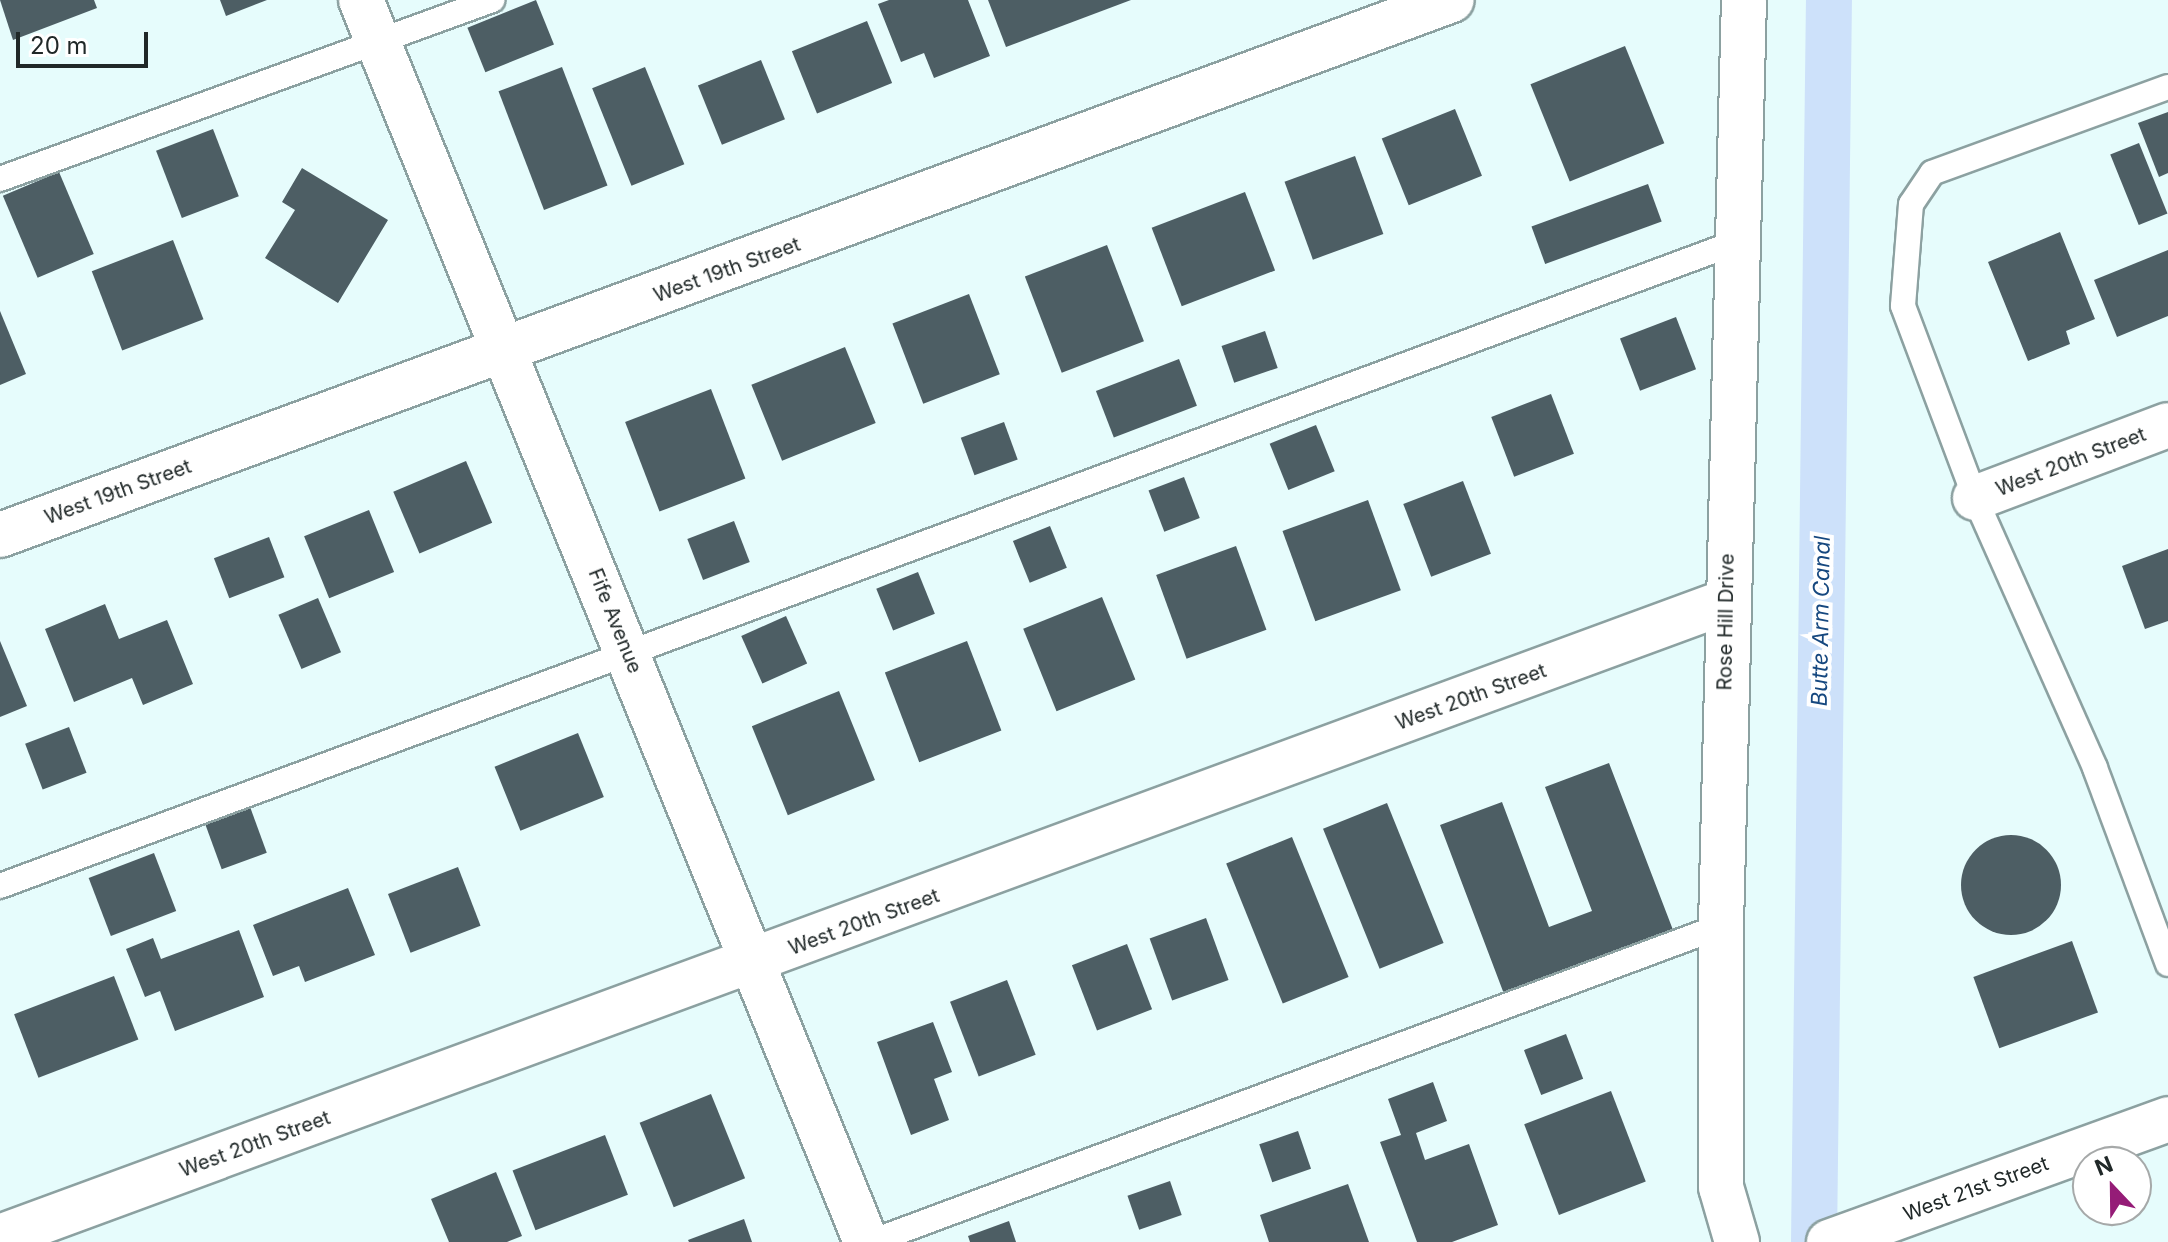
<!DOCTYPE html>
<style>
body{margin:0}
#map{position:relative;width:2168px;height:1242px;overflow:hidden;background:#e6fcfc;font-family:Inter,sans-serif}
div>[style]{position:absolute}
.canal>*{height:46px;margin:-23px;padding:0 23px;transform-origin:23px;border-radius:23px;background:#cde1fa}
.building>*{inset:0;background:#4d5e64;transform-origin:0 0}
.round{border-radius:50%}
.roads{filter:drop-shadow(2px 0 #8ca1a1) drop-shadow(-2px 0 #8ca1a1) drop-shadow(0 2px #8ca1a1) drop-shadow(0 -2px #8ca1a1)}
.service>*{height:24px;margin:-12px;padding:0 12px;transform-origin:12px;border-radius:12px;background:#fff}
.minor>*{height:44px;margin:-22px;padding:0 22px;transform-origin:22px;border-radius:22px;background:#fff}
span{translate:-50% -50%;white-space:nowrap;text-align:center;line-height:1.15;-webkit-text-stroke:8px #fff;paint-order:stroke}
.street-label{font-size:20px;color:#202828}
.water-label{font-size:22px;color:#16487f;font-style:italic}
.north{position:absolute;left:2072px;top:1146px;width:80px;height:80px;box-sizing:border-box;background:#fff;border:2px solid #a6a9a9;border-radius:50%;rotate:338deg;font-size:22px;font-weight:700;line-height:32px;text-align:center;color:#202828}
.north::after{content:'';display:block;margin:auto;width:28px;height:36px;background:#951c77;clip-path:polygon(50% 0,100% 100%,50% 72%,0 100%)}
.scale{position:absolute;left:16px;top:32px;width:132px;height:36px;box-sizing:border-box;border:4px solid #202828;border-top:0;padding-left:10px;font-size:24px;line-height:28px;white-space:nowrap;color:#202828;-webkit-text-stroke:6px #fff;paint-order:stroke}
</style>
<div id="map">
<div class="canal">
<div style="left:1814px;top:1242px;width:1242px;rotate:-89.31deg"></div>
</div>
<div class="building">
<div style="clip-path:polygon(0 0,94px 0,97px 8px,13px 40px)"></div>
<div style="clip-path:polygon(220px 0,267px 0,226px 16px)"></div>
<div style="left:536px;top:0;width:48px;height:74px;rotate:68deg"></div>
<div style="clip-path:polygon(889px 0,968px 0,990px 56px,934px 78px,924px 53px,901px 62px,878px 4px)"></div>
<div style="clip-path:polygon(988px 0,1131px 0,1006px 47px)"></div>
<div style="left:867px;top:21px;width:67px;height:81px;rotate:68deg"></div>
<div style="left:1625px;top:46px;width:105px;height:102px;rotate:68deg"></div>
<div style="left:761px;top:60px;width:64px;height:68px;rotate:68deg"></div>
<div style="left:562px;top:67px;width:127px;height:68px;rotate:69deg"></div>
<div style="left:645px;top:67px;width:105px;height:57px;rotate:68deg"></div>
<div style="left:1455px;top:109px;width:72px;height:79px;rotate:68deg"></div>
<div style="clip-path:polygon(2168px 112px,2168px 173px,2159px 177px,2138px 123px)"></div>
<div style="left:213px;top:129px;width:72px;height:61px;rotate:69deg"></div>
<div style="left:2139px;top:143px;width:76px;height:31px;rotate:68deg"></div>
<div style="left:1355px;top:156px;width:83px;height:75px;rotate:70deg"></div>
<div style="clip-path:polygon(302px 168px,388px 220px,338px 303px,265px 258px,295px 210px,282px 202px)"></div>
<div style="left:59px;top:172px;width:89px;height:61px;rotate:67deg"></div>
<div style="left:1648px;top:184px;width:40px;height:124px;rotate:70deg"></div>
<div style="left:1245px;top:192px;width:84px;height:100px;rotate:69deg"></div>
<div style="clip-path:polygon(2060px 232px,2095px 319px,2066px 331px,2070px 344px,2028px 361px,1988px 262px)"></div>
<div style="left:173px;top:240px;width:85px;height:87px;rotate:69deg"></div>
<div style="left:1107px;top:245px;width:103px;height:88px;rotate:69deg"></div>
<div style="clip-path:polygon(2168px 250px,2168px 316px,2117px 337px,2094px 280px)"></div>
<div style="left:969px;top:294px;width:86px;height:82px;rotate:69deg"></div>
<div style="clip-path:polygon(0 311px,26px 374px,0 385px)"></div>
<div style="left:1676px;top:317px;width:56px;height:60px;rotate:69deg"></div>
<div style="left:1265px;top:331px;width:39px;height:46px;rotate:71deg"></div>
<div style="left:845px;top:347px;width:82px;height:101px;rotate:68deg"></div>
<div style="left:1179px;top:359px;width:50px;height:89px;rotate:69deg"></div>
<div style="left:711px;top:389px;width:96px;height:92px;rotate:69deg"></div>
<div style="left:1551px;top:394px;width:64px;height:64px;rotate:69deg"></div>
<div style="left:1004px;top:422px;width:40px;height:46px;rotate:70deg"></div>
<div style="left:1316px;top:425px;width:50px;height:50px;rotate:68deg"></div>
<div style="left:466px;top:461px;width:67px;height:79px;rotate:67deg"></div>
<div style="left:1184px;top:477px;width:44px;height:38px;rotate:69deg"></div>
<div style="left:1463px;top:481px;width:78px;height:64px;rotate:69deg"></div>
<div style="left:1368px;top:500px;width:96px;height:91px;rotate:70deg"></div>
<div style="left:369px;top:510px;width:67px;height:70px;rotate:68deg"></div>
<div style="left:734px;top:521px;width:44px;height:50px;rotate:69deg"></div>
<div style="left:1050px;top:526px;width:45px;height:40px;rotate:68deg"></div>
<div style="left:269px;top:537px;width:43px;height:59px;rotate:69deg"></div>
<div style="left:1236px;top:546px;width:89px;height:85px;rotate:70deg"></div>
<div style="clip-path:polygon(2168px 549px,2168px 621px,2145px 629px,2122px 566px)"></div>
<div style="left:918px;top:572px;width:45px;height:45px;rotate:68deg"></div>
<div style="left:1102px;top:597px;width:89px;height:85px;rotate:68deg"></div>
<div style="left:318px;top:598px;width:59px;height:43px;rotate:67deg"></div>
<div style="clip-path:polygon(105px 604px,119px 639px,167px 620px,193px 684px,143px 705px,132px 678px,74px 702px,45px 629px)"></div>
<div style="left:786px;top:616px;width:52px;height:49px;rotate:66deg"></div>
<div style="clip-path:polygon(0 641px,27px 706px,0 717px)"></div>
<div style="left:967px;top:641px;width:96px;height:88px;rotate:69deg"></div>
<div style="left:839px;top:691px;width:96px;height:94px;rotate:68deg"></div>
<div style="left:69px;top:727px;width:49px;height:47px;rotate:69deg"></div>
<div style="left:578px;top:733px;width:69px;height:90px;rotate:68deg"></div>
<div style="clip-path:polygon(1609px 763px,1673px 930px,1504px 994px,1440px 825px,1502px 802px,1549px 927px,1592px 911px,1545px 787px)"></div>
<div style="left:1387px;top:803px;width:151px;height:69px;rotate:68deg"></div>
<div style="left:249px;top:804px;width:52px;height:48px;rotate:70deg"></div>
<div class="round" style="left:1961px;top:835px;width:100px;height:100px"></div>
<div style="left:1292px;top:837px;width:151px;height:71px;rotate:68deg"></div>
<div style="left:154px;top:853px;width:62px;height:70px;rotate:69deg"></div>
<div style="left:458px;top:867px;width:63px;height:75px;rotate:69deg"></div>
<div style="clip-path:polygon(348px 888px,375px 955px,305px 982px,299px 966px,273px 976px,253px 925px)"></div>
<div style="left:1206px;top:918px;width:66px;height:60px;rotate:70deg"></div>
<div style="clip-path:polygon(239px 930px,264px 997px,175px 1031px,160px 991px,145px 997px,126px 949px,153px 938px,161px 959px)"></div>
<div style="left:2072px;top:941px;width:76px;height:105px;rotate:70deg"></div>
<div style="left:1127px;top:944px;width:70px;height:59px;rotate:69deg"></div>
<div style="left:114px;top:976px;width:68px;height:107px;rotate:69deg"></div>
<div style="left:1007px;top:980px;width:80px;height:61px;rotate:69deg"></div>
<div style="clip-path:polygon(933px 1022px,952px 1072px,934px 1079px,949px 1120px,911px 1135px,877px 1042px)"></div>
<div style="left:1566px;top:1034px;width:48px;height:45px;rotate:69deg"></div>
<div style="clip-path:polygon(1433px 1082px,1447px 1121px,1416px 1133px,1425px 1160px,1469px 1144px,1498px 1225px,1452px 1242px,1417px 1242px,1380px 1142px,1401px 1135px,1388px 1099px)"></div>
<div style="left:1611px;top:1091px;width:97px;height:93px;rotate:69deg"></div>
<div style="left:711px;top:1094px;width:91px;height:77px;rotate:68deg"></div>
<div style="left:1298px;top:1131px;width:40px;height:41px;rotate:71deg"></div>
<div style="left:605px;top:1135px;width:64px;height:99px;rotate:69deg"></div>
<div style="clip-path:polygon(496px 1172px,522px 1236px,507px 1242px,449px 1242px,431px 1199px)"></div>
<div style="left:1170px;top:1181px;width:36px;height:45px;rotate:71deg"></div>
<div style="clip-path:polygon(1348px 1184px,1369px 1242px,1269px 1242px,1260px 1215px)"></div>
<div style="clip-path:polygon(744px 1219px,752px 1242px,689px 1242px,688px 1240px)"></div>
<div style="clip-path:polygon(1009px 1221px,1016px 1242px,970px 1242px,968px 1236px)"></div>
</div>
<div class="roads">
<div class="service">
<div style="left:2168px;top:87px;width:251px;rotate:160deg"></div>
<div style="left:1932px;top:173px;width:37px;rotate:124deg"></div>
<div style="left:1911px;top:204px;width:102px;rotate:94.5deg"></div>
<div style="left:1903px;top:306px;width:205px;rotate:69.4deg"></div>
<div style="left:1975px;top:498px;width:295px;rotate:66deg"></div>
<div style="left:2095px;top:768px;width:209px;rotate:69.6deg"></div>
<div style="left:0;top:179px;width:524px;rotate:-19.99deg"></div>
<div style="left:0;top:886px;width:1853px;rotate:-20.34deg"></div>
<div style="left:871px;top:1242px;width:907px;rotate:-20.39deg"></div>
</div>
<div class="minor">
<div style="left:361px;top:0;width:1341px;rotate:67.87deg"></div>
<div style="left:1975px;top:498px;width:206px;rotate:-20.7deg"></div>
<div style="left:0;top:535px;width:1547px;rotate:-20.23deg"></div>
<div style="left:0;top:1237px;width:1838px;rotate:-20.21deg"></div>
<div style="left:1737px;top:1242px;width:57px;rotate:-106.2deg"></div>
<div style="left:1721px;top:1187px;width:261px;rotate:-90deg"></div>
<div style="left:1721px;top:926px;width:926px;rotate:-88.58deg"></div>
<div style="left:1829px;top:1242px;width:361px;rotate:-19.9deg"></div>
</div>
</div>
<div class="street-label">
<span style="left:727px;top:270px;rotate:-20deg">West 19th Street</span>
<span style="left:2071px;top:462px;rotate:-21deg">West 20th Street</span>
<span style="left:118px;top:492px;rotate:-20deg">West 19th Street</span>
<span style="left:615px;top:621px;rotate:68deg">Fife Avenue</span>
<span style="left:1726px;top:622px;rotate:-89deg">Rose Hill Drive</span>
<span style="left:1471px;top:697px;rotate:-20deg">West 20th Street</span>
<span style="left:864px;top:922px;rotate:-20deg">West 20th Street</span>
<span style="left:255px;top:1144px;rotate:-20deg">West 20th Street</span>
<span style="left:1976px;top:1189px;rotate:-20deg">West 21st Street</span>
</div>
<div class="water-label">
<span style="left:1821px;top:621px;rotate:-89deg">Butte Arm Canal</span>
</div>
<div class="north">N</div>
<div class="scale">20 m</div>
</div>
